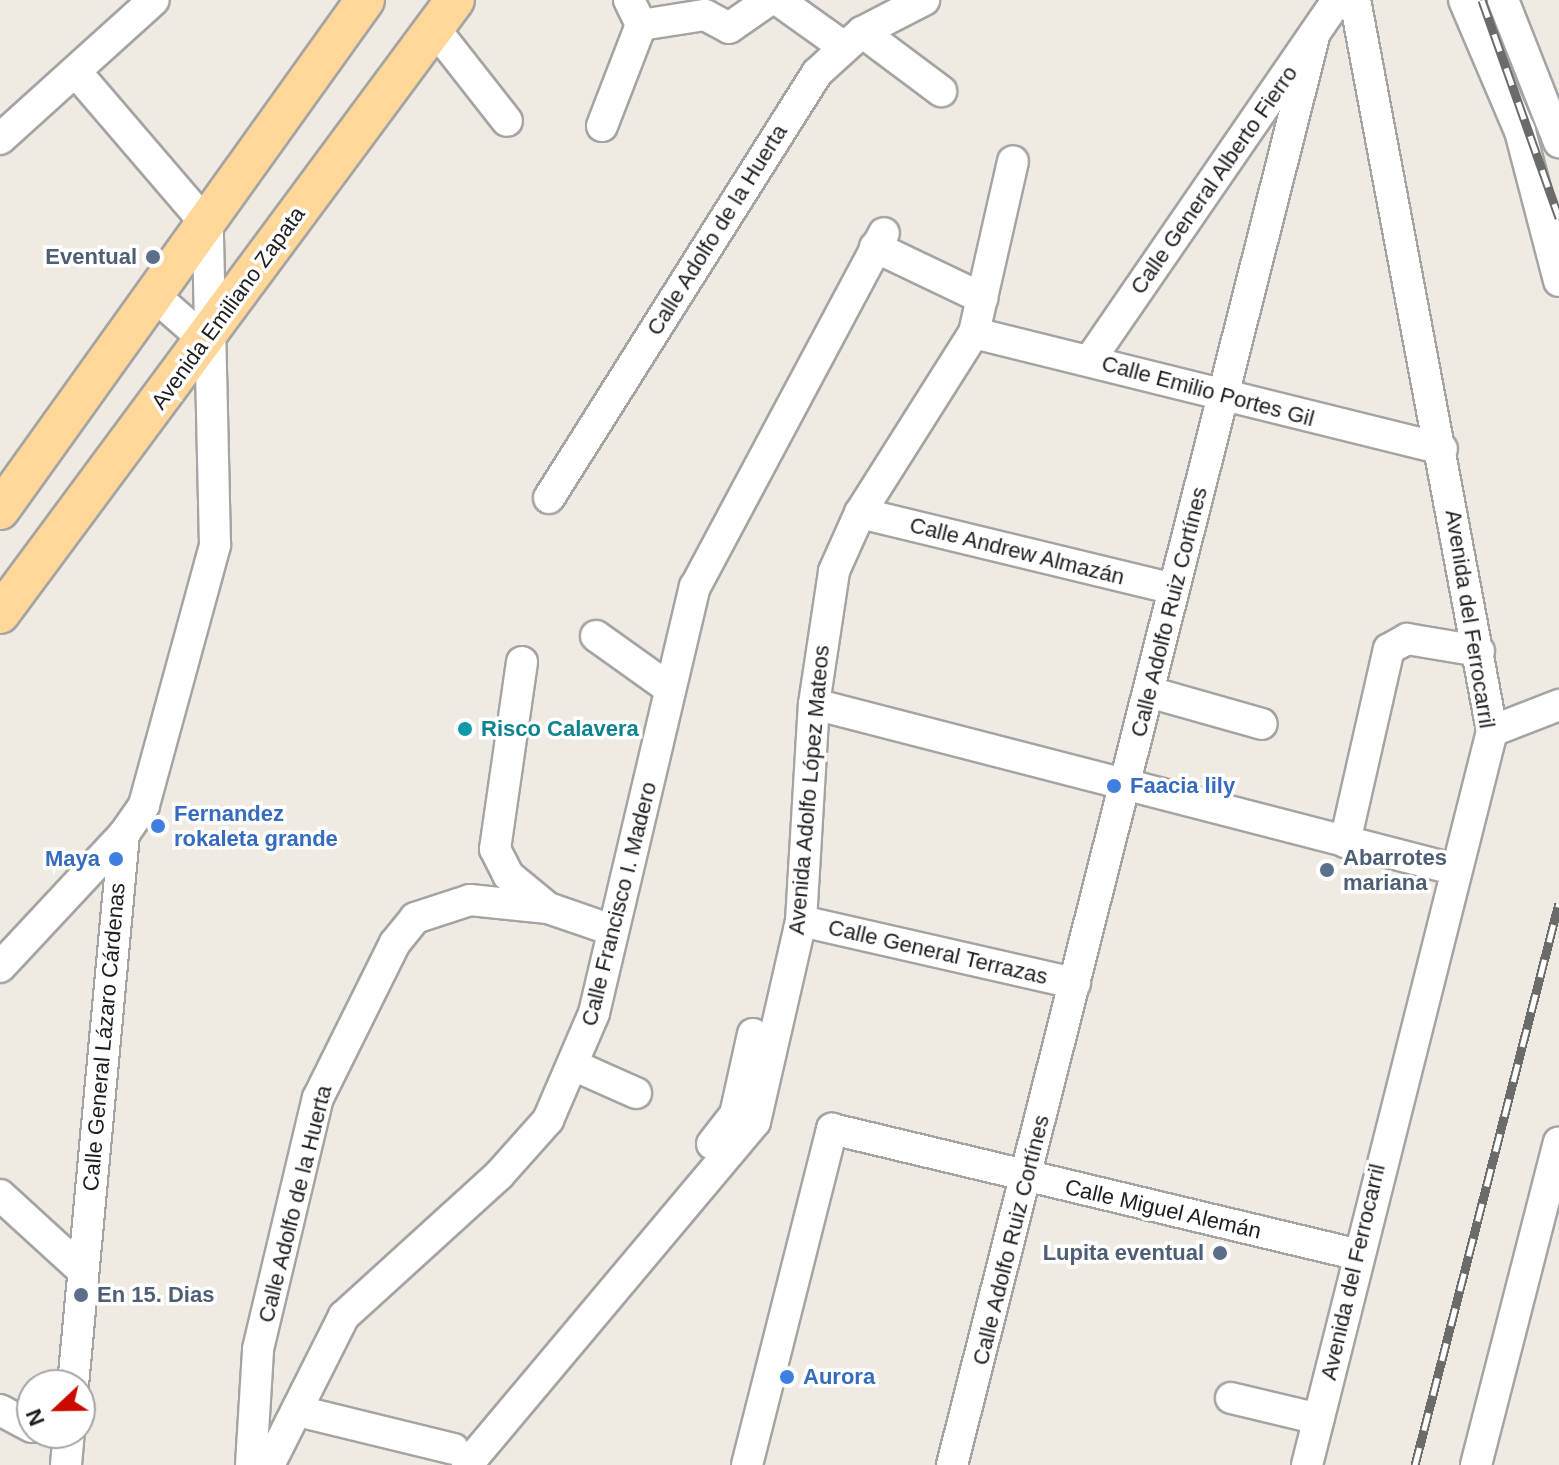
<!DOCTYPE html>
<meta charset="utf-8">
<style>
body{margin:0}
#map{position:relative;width:1559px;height:1465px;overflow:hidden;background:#efebe3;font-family:Arial,sans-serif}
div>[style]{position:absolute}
.roads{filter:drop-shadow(2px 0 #a4a4a4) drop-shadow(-2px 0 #a4a4a4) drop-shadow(0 2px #a4a4a4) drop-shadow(0 -2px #a4a4a4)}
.minor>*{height:30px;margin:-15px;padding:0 15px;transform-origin:15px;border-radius:15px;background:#fff}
.major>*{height:38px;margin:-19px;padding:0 19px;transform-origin:19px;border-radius:19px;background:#fed799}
.rail>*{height:9px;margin-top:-4.5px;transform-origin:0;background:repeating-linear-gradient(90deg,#fff 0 18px,#6b6b6b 0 36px);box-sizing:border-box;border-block:2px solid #6b6b6b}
.dots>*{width:22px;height:22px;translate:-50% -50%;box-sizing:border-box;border:4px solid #fff;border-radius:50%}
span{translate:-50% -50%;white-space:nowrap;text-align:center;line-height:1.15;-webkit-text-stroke:7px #fff;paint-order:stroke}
.street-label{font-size:22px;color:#1d1d1d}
.service-label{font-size:22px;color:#4e5e75;font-weight:700}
.right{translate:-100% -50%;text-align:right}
.left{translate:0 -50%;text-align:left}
.culture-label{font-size:22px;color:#0d838f;font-weight:700}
.shop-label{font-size:22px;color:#366cbe;font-weight:700}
.north{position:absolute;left:16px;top:1369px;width:80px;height:80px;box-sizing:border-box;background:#fff;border:2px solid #a5a5a5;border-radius:50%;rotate:248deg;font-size:22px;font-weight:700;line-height:32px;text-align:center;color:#1d1d1d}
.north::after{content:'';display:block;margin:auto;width:28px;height:36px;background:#cb0900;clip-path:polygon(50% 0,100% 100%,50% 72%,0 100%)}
</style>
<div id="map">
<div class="roads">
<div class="minor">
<div style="left:629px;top:0;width:28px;rotate:64deg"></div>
<div style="left:778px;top:0;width:81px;rotate:35.5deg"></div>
<div style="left:1464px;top:0;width:142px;rotate:66.9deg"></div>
<div style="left:1520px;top:131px;width:155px;rotate:75.4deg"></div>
<div style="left:1503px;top:0;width:153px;rotate:68.5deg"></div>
<div style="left:641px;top:25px;width:65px;rotate:-8.9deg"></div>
<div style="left:705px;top:15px;width:27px;rotate:28deg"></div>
<div style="left:729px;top:28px;width:49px;rotate:-35deg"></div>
<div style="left:434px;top:28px;width:118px;rotate:51.9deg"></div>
<div style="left:862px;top:32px;width:99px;rotate:36.8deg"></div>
<div style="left:602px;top:126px;width:108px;rotate:-68.9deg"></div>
<div style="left:0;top:139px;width:207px;rotate:-42.1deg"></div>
<div style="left:875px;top:247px;width:119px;rotate:25.5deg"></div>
<div style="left:157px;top:298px;width:64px;rotate:41.2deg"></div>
<div style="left:974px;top:333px;width:482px;rotate:13.9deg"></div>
<div style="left:1090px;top:360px;width:437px;rotate:-55.5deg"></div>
<div style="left:549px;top:498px;width:502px;rotate:-57.76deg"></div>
<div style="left:817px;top:73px;width:61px;rotate:-42.3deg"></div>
<div style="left:862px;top:32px;width:70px;rotate:-27.3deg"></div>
<div style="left:860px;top:513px;width:322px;rotate:13.6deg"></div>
<div style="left:596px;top:636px;width:90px;rotate:35.5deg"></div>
<div style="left:522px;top:662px;width:189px;rotate:98.2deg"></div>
<div style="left:495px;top:849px;width:29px;rotate:63deg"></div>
<div style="left:508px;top:875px;width:52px;rotate:39.5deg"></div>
<div style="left:1149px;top:692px;width:117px;rotate:15.8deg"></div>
<div style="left:814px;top:704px;width:660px;rotate:14.48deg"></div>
<div style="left:1492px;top:731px;width:72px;rotate:-21.2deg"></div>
<div style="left:1345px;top:842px;width:198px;rotate:-77.2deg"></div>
<div style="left:1389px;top:649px;width:21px;rotate:-29deg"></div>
<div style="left:1407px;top:639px;width:73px;rotate:9.5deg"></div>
<div style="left:801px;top:921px;width:281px;rotate:12.8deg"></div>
<div style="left:0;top:967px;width:182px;rotate:-47deg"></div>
<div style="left:573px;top:1065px;width:69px;rotate:24deg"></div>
<div style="left:712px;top:1144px;width:37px;rotate:-52deg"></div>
<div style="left:735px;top:1115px;width:83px;rotate:-77.5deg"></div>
<div style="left:0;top:1195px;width:111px;rotate:42.4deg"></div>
<div style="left:73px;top:1385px;width:553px;rotate:-84.71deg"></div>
<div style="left:124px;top:834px;width:35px;rotate:-55deg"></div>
<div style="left:144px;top:805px;width:270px;rotate:-74.7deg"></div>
<div style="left:215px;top:545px;width:319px;rotate:-91.3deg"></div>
<div style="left:208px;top:226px;width:203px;rotate:-130.6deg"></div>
<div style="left:1231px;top:1398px;width:90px;rotate:13.4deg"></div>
<div style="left:0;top:1410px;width:36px;rotate:28deg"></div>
<div style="left:302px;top:1412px;width:156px;rotate:13.7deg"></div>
<div style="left:66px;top:1465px;width:32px;rotate:-85deg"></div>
<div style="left:251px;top:1465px;width:116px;rotate:-86.5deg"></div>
<div style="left:258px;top:1349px;width:258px;rotate:-76.6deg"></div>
<div style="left:318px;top:1098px;width:173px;rotate:-63.6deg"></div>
<div style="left:395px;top:943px;width:32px;rotate:-51deg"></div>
<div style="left:415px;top:918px;width:58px;rotate:-18.1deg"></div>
<div style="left:470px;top:900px;width:78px;rotate:5.9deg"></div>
<div style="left:548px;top:908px;width:65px;rotate:19deg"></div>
<div style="left:269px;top:1465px;width:167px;rotate:-63.3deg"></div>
<div style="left:344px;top:1316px;width:210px;rotate:-42.3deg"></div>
<div style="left:499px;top:1175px;width:74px;rotate:-48.3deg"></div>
<div style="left:548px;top:1120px;width:116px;rotate:-66.7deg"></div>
<div style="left:594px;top:1013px;width:438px;rotate:-76.7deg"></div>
<div style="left:695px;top:587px;width:401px;rotate:-61.9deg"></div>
<div style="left:467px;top:1465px;width:448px;rotate:-50deg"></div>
<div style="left:755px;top:1122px;width:206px;rotate:-77.1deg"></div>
<div style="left:801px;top:921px;width:217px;rotate:-86.6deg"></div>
<div style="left:814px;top:704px;width:134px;rotate:-81.4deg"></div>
<div style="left:834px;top:571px;width:64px;rotate:-65.9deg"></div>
<div style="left:860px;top:513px;width:213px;rotate:-57.7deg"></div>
<div style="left:974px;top:333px;width:176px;rotate:-77.2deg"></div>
<div style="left:747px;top:1465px;width:347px;rotate:-75.8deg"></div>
<div style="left:832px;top:1129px;width:538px;rotate:13.44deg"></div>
<div style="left:952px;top:1465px;width:1473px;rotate:-75.78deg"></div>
<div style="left:1307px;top:1465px;width:757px;rotate:-75.85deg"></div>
<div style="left:1492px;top:731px;width:744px;rotate:-100.61deg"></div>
<div style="left:1476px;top:1465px;width:333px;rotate:-75.6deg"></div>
</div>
<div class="major">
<div style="left:0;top:510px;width:627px;rotate:-54.41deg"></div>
<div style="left:0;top:614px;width:764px;rotate:-53.46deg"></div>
</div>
</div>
<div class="rail">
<div style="left:1482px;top:0;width:231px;rotate:70.5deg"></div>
<div style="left:1415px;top:1465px;width:580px;rotate:-75.63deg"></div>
</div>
<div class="dots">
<div style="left:153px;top:257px;background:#5c6f8a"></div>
<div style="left:465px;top:729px;background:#0f9aa8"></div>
<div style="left:1114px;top:786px;background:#3f7fe0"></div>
<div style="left:158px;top:826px;background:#3f7fe0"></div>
<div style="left:116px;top:859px;background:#3f7fe0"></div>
<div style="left:1327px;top:870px;background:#5c6f8a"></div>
<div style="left:1220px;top:1253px;background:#5c6f8a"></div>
<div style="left:81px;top:1295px;background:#5c6f8a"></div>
<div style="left:787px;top:1377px;background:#3f7fe0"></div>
</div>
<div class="street-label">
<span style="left:1214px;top:180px;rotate:-55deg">Calle General Alberto Fierro</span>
<span style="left:717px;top:230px;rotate:-58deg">Calle Adolfo de la Huerta</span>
<span style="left:228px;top:308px;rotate:-54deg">Avenida Emiliano Zapata</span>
<span style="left:1208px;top:391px;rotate:15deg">Calle Emilio Portes Gil</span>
<span style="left:1017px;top:551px;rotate:14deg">Calle Andrew Almazán</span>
<span style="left:1169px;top:612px;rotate:-76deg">Calle Adolfo Ruiz Cortínes</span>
<span style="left:1470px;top:619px;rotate:81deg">Avenida del Ferrocarril</span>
<span style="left:809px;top:790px;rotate:-85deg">Avenida Adolfo López Mateos</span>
<span style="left:619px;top:904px;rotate:-76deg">Calle Francisco I. Madero</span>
<span style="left:938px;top:952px;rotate:13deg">Calle General Terrazas</span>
<span style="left:104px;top:1037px;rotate:-85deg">Calle General Lázaro Cárdenas</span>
<span style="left:295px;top:1204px;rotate:-76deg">Calle Adolfo de la Huerta</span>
<span style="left:1163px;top:1209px;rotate:13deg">Calle Miguel Alemán</span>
<span style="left:1011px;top:1240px;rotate:-76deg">Calle Adolfo Ruiz Cortínes</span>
<span style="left:1353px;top:1272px;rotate:-77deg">Avenida del Ferrocarril</span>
</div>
<div class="service-label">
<span class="right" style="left:137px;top:257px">Eventual</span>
<span class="left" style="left:1343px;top:870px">Abarrotes<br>mariana</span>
<span class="right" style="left:1204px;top:1253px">Lupita eventual</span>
<span class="left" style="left:97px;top:1295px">En 15. Dias</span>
</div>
<div class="culture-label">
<span class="left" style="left:481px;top:729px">Risco Calavera</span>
</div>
<div class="shop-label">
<span class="left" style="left:1130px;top:786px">Faacia lily</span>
<span class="left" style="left:174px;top:826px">Fernandez<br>rokaleta grande</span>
<span class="right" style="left:100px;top:859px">Maya</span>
<span class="left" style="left:803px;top:1377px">Aurora</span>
</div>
<div class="north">N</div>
</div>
